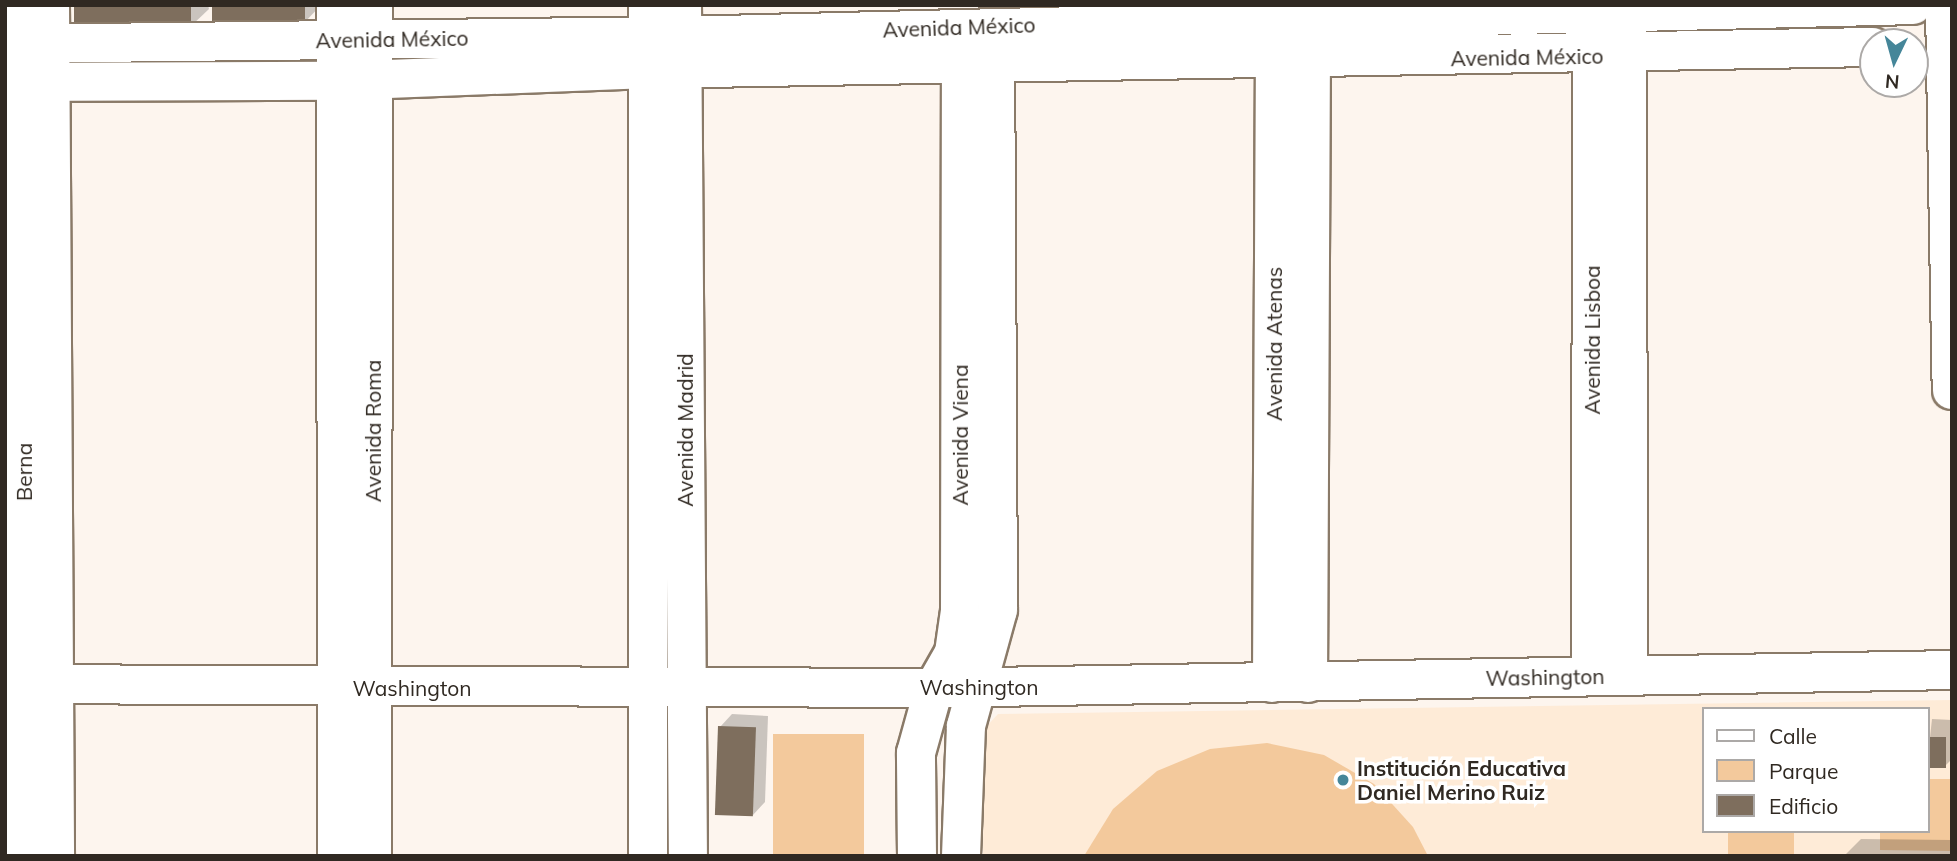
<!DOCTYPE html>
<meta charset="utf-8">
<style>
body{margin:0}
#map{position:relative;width:1957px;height:861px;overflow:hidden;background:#fdf5ee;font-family:Mulish,sans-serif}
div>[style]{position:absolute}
.built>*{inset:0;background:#feebd7}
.green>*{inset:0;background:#f3c99c;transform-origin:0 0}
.shadow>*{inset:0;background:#0003}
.building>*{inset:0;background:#7e6e5d;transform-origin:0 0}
.roads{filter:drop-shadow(2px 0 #8a7a68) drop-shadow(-2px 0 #8a7a68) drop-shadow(0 2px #8a7a68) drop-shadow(0 -2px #8a7a68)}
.minor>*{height:38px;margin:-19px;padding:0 19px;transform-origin:19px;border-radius:19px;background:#fff}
.dots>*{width:19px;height:19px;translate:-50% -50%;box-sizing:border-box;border:4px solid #fff;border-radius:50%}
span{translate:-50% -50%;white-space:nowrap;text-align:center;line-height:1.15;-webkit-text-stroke:7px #fff;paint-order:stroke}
.street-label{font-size:21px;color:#302922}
.poi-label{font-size:21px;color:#302922;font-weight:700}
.left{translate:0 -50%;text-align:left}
.frame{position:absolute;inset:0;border:7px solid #302922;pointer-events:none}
.legend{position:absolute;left:1702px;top:707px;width:228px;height:126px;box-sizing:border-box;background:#fff;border:2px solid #aca9a7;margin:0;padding:9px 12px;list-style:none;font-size:21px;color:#302922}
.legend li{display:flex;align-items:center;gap:14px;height:35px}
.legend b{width:35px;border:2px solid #aca9a7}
.north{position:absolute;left:1859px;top:28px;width:70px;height:70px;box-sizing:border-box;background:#fff;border:2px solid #aca9a7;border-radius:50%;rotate:185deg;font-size:19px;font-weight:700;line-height:28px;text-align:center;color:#302922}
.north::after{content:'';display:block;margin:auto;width:24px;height:32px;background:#458699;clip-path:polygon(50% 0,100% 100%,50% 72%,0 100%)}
</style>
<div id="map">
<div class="built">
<div style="clip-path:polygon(evenodd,1952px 700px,1952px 856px,983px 856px,984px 729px,998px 714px,1952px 700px,1703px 709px,1927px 709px,1927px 831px,1703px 831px,1703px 709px)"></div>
</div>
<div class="green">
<div style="left:773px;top:734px;width:91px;height:122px"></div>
<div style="clip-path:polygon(1267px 743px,1324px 755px,1374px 784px,1413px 827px,1428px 856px,1084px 856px,1113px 809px,1157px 771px,1210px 749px)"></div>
<div style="clip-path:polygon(1927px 779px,1952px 779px,1952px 851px,1880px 850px,1880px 831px,1927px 831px)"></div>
<div style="left:1728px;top:831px;width:66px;height:23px"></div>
</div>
<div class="shadow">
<div style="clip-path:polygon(76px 5px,208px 5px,209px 9px,190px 27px)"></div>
<div style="clip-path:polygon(214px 5px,321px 5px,305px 22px)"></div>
<div style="clip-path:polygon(732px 714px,768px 716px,765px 802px,753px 815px,720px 727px)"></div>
<div style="clip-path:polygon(1932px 719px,1952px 720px,1952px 759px,1945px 766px,1927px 766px)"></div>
<div style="clip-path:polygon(1861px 839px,1952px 840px,1952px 856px,1844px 856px)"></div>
</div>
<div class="building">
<div style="left:74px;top:5px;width:117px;height:24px"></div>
<div style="left:212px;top:5px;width:93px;height:20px"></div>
<div style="left:718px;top:726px;width:38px;height:89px;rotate:2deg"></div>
<div style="left:1927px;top:737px;width:19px;height:31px"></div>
</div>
<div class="roads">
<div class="minor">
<div style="left:21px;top:5px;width:851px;rotate:89.8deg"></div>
<div style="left:50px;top:5px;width:851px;rotate:89.66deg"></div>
<div style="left:336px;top:5px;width:851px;rotate:89.93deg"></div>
<div style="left:648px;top:5px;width:851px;rotate:90deg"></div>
<div style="left:682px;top:5px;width:851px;rotate:89.6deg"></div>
<div style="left:1945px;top:5px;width:385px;rotate:89deg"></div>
<div style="left:1627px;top:30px;width:645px;rotate:89.91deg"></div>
<div style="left:5px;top:44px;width:677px;rotate:-0.68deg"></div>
<div style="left:682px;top:36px;width:1231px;rotate:-1.44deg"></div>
<div style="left:5px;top:82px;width:332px;rotate:-0.2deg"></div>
<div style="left:337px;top:81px;width:312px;rotate:-2.2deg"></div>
<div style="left:649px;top:69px;width:1224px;rotate:-1.03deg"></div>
<div style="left:1591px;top:676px;width:644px;rotate:-89.91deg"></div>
<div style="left:1272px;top:683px;width:648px;rotate:-89.73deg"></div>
<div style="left:1308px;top:683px;width:646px;rotate:-89.73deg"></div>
<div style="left:5px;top:684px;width:929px;rotate:0.25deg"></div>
<div style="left:934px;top:688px;width:1018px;rotate:-1.01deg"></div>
<div style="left:372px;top:856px;width:851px;rotate:-89.93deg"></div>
<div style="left:917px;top:856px;width:103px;rotate:-90.6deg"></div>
<div style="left:916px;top:753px;width:67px;rotate:-74.5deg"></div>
<div style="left:934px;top:688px;width:40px;rotate:-60.3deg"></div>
<div style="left:954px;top:653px;width:42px;rotate:-81.9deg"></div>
<div style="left:960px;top:611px;width:572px;rotate:-89.9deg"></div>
<div style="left:961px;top:856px;width:130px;rotate:-87.8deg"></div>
<div style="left:966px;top:726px;width:120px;rotate:-74.6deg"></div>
<div style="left:998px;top:610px;width:573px;rotate:-90.3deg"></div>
</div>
</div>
<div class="dots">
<div style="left:1343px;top:780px;background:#458699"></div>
</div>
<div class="street-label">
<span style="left:959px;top:27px;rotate:-2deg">Avenida México</span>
<span style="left:392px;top:39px;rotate:-1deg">Avenida México</span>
<span style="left:1527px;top:57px;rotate:-1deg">Avenida México</span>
<span style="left:1592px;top:340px;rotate:-90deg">Avenida Lisboa</span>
<span style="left:1274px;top:344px;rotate:-90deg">Avenida Atenas</span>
<span style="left:685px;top:430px;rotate:-90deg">Avenida Madrid</span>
<span style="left:373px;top:431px;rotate:-90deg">Avenida Roma</span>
<span style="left:960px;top:435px;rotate:-90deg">Avenida Viena</span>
<span style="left:24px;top:472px;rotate:-90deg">Berna</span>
<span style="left:1545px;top:677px;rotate:-1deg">Washington</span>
<span style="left:979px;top:687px">Washington</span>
<span style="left:412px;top:688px">Washington</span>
</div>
<div class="poi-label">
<span class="left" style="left:1357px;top:780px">Institución Educativa<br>Daniel Merino Ruiz</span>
</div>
<div class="frame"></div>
<ul class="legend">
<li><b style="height:9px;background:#fff"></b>Calle</li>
<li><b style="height:19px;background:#f3c99c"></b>Parque</li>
<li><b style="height:19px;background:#7e6e5d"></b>Edificio</li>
</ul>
<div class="north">N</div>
</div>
